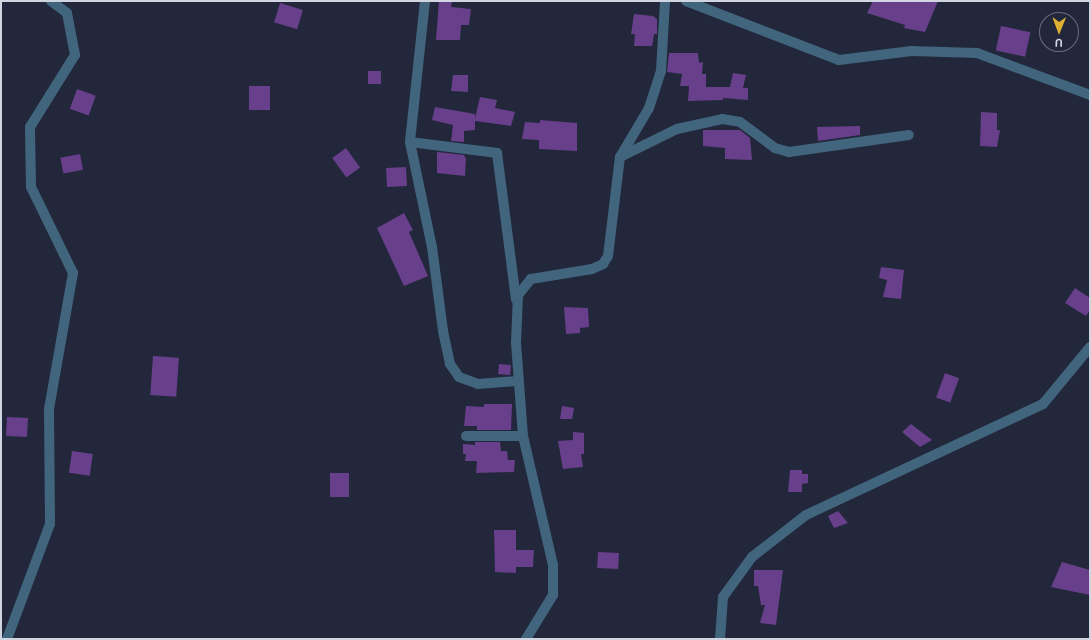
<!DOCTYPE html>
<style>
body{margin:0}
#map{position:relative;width:1091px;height:640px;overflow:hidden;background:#22273b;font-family:"Noto Sans",sans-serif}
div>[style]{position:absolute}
.building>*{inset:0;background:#683f8a;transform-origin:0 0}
.minor>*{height:10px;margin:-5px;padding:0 5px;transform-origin:5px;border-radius:5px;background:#41657d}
span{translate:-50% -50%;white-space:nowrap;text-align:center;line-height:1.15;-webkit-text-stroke:3.5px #22273b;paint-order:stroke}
.frame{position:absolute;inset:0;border:2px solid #d1d5e2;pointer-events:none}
.north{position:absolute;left:1039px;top:12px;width:40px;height:40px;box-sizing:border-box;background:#22273b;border:1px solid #686d7e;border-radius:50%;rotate:181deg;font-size:11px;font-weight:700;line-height:16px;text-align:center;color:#d1d5e2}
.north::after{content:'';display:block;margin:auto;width:14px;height:18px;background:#deb133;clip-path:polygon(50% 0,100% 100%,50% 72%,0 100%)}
</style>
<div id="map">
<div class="building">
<div style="clip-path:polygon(439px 1px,452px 1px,451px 7px,471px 9px,469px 25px,461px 25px,460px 40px,436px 40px)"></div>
<div style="clip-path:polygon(873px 1px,938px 1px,925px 32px,904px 28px,905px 25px,867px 13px)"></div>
<div style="left:280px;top:3px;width:24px;height:20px;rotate:17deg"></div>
<div style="clip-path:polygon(634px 14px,653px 16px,657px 19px,657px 34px,654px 34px,652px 46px,634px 46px,635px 34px,631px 34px)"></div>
<div style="left:1001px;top:26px;width:30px;height:25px;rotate:12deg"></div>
<div style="clip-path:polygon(669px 53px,698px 53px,699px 63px,703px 62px,702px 74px,706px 74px,706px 87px,730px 87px,733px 73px,746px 75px,743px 88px,748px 88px,748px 100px,723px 98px,723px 100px,688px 101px,689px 86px,680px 86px,682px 74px,667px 72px)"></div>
<div style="left:368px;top:71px;width:13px;height:13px"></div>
<div style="clip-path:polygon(453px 75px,468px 75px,468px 92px,451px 91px)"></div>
<div style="left:270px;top:86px;width:24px;height:21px;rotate:90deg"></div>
<div style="left:77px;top:89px;width:20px;height:21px;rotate:20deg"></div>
<div style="clip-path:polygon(480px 97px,497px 100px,495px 108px,515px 112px,511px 126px,475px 121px,475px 130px,464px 131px,464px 142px,451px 141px,453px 125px,432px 120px,435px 107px,475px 114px,475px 118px)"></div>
<div style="clip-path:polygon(981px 112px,997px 113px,997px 130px,1000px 130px,997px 147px,980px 146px)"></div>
<div style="clip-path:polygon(540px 120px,577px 123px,577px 151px,539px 149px,539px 140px,522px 139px,525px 122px,540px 123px)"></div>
<div style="clip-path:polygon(860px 126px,860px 135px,818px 141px,817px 127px)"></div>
<div style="clip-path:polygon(703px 130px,740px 130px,750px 138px,752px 160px,725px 159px,725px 148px,703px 146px)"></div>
<div style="left:346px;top:148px;width:24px;height:17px;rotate:54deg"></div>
<div style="clip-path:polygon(437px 152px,464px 155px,466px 159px,465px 176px,437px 173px)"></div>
<div style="left:80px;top:154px;width:16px;height:20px;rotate:79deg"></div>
<div style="left:406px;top:167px;width:19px;height:20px;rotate:87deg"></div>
<div style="clip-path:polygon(404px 213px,413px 230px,409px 232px,428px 276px,404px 286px,377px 228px)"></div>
<div style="clip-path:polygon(881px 267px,904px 270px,901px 299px,883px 297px,887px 280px,879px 278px)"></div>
<div style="clip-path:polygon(1075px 288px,1090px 298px,1090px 310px,1086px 316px,1065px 303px)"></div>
<div style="clip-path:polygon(564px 307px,588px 308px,589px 327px,580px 328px,580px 333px,566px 334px)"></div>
<div style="left:153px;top:356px;width:26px;height:39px;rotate:4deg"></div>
<div style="left:499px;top:364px;width:12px;height:10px;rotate:5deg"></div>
<div style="left:945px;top:373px;width:15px;height:26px;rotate:20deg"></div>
<div style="clip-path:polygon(484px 404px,512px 404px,511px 430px,477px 430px,477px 426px,464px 426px,466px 406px,484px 407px)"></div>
<div style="clip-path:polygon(562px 406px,574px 408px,572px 419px,560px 419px)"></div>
<div style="left:7px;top:417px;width:21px;height:19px;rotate:3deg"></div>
<div style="clip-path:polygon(911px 424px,932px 440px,920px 447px,902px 432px)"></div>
<div style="clip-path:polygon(573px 432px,584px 433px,584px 454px,581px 454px,583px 467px,563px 469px,558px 441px,573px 440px)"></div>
<div style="clip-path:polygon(475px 442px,500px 442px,501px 451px,507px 451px,508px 460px,515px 460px,514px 472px,476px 473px,477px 461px,465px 461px,466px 454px,463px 454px,463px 444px,475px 445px)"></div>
<div style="left:72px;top:451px;width:21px;height:22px;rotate:8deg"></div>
<div style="clip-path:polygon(790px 470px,802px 470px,802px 474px,808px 474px,808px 483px,802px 484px,802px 492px,788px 492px)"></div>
<div style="left:330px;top:473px;width:19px;height:24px"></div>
<div style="clip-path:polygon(838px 511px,848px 523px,834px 528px,828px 516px)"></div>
<div style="clip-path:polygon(494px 530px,516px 530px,516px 550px,534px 550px,533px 567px,516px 567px,516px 573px,495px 572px)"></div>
<div style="left:598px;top:552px;width:21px;height:16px;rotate:3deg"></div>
<div style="clip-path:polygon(1062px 562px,1090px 570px,1090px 595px,1051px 587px)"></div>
<div style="clip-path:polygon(754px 570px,783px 570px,776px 625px,760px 623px,765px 605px,761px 605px,758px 586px,754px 586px)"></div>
</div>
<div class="minor">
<div style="left:425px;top:1px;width:142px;rotate:96.1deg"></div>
<div style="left:410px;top:142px;width:107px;rotate:78.2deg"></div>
<div style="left:432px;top:247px;width:85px;rotate:82.5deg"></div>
<div style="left:443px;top:331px;width:34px;rotate:78deg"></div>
<div style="left:450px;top:364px;width:16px;rotate:55deg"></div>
<div style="left:459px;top:377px;width:20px;rotate:20deg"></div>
<div style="left:478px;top:384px;width:40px;rotate:-4.3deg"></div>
<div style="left:686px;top:1px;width:164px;rotate:21.1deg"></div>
<div style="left:839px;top:60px;width:73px;rotate:-7.1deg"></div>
<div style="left:911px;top:51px;width:66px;rotate:1.7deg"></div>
<div style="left:977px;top:53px;width:121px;rotate:20.4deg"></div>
<div style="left:410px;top:142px;width:88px;rotate:7.2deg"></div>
<div style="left:497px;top:153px;width:148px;rotate:82.6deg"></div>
<div style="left:620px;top:157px;width:64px;rotate:-26.2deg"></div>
<div style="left:677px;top:129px;width:46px;rotate:-12.5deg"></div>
<div style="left:722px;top:119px;width:18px;rotate:9deg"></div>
<div style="left:740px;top:122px;width:44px;rotate:36.6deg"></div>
<div style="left:775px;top:148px;width:15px;rotate:16deg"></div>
<div style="left:789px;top:152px;width:121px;rotate:-8.1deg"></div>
<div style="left:466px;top:436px;width:57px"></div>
<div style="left:7px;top:639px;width:123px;rotate:-69.5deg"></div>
<div style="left:50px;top:524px;width:115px;rotate:-90.5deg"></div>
<div style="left:49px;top:409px;width:138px;rotate:-80deg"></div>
<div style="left:73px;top:273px;width:96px;rotate:-116deg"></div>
<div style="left:31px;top:187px;width:60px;rotate:-91deg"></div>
<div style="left:30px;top:127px;width:85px;rotate:-58deg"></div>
<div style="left:75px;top:55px;width:43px;rotate:-100.8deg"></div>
<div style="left:67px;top:13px;width:20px;rotate:-143deg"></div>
<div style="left:526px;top:639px;width:52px;rotate:-58.5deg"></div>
<div style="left:553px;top:595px;width:30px;rotate:-90deg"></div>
<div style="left:553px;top:565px;width:132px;rotate:-103.1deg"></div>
<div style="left:523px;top:436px;width:93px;rotate:-94.3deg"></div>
<div style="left:516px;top:343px;width:48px;rotate:-87.6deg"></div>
<div style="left:518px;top:295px;width:21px;rotate:-51deg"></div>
<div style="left:531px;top:279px;width:62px;rotate:-9.3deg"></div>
<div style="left:592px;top:269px;width:12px;rotate:-24deg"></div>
<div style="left:603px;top:264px;width:9px;rotate:-58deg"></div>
<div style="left:608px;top:256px;width:100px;rotate:-83.1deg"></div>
<div style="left:620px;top:157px;width:57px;rotate:-59.4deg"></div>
<div style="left:649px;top:108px;width:39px;rotate:-72deg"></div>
<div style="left:661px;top:71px;width:70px;rotate:-86.7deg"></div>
<div style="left:720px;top:639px;width:42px;rotate:-85.9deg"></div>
<div style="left:723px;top:597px;width:49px;rotate:-54.1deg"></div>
<div style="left:752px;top:557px;width:68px;rotate:-37.9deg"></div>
<div style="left:806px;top:515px;width:262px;rotate:-25.1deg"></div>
<div style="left:1043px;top:404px;width:74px;rotate:-50.5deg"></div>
</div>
<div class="frame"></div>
<div class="north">U</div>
</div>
